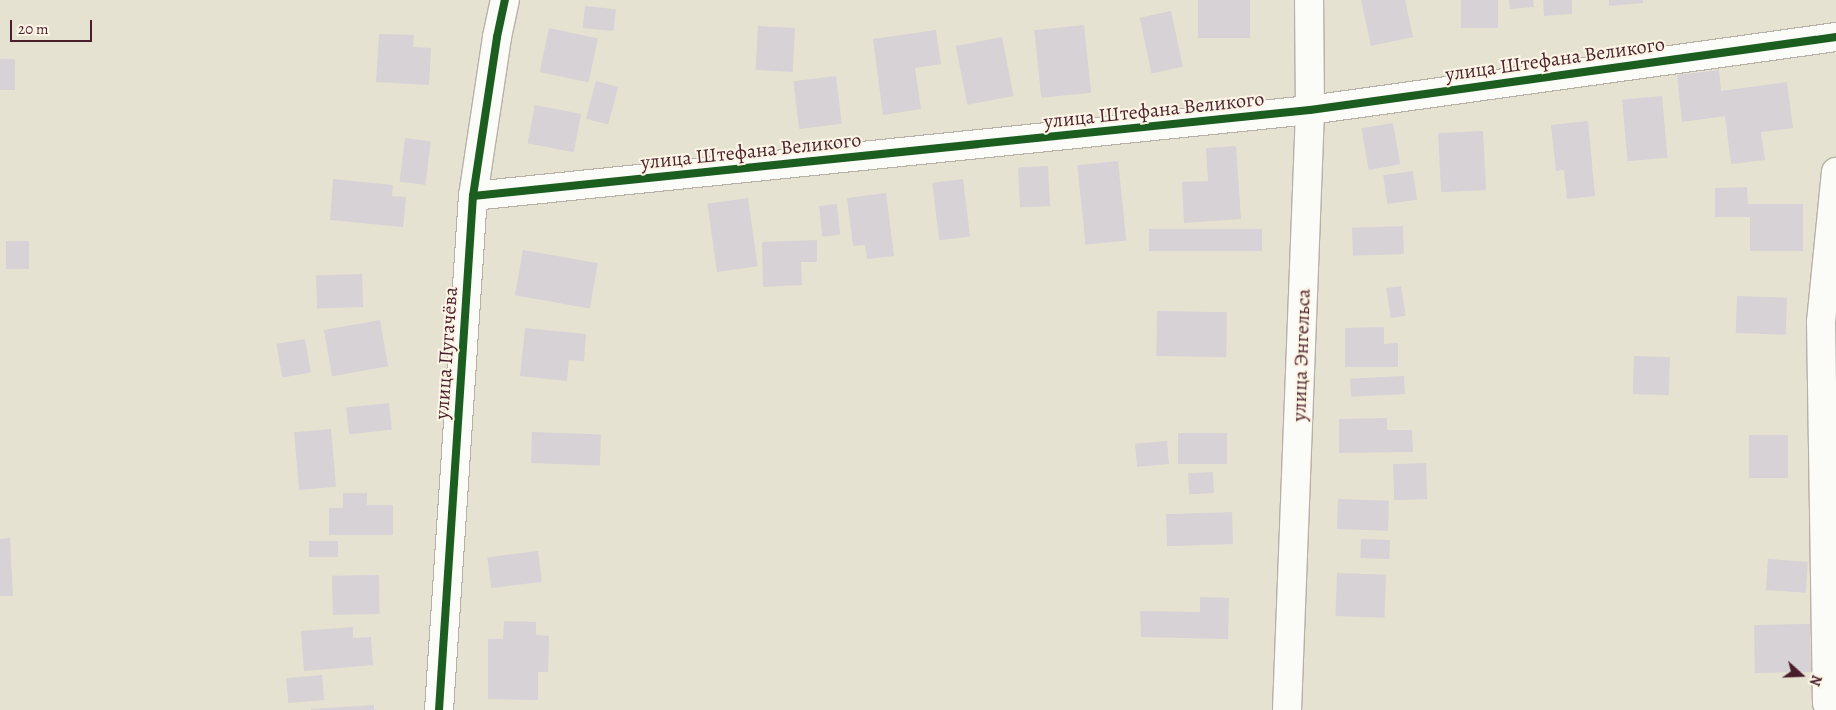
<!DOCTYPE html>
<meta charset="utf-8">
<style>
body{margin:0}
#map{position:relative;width:1836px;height:710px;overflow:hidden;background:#e6e2d1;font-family:Alegreya,serif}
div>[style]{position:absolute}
.building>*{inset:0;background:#d6d2d6;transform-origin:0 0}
.roads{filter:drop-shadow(1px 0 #b7b0a7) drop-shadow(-1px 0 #b7b0a7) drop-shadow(0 1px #b7b0a7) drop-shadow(0 -1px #b7b0a7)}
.street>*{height:28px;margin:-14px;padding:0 14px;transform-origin:14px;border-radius:14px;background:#fbfbf8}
.cycleway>*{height:8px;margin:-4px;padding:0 4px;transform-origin:4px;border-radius:4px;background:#1b5e20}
span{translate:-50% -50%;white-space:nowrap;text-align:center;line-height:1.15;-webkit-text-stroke:4px #fcf5e5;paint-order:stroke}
.street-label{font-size:20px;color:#4a1f2b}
.north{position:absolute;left:1776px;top:650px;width:50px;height:50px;-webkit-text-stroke:4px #fcf5e5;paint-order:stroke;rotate:110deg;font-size:14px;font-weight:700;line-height:20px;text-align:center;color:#4a1f2b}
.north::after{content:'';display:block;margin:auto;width:18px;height:22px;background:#4a1f2b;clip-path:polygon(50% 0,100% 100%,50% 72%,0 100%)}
.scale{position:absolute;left:10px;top:20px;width:82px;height:22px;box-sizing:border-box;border:2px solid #4a1f2b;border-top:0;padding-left:6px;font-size:15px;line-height:18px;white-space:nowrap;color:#4a1f2b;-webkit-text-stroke:4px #fcf5e5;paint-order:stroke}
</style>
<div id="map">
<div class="building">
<div style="left:1198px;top:0;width:52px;height:38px"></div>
<div style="clip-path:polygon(1361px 0,1405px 0,1413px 37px,1371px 46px)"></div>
<div style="left:1461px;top:0;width:37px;height:28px"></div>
<div style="clip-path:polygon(1509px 0,1533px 0,1534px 7px,1510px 9px)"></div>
<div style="clip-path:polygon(1543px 0,1572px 0,1572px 14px,1544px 16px)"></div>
<div style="clip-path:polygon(1609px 0,1643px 0,1643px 3px,1609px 6px)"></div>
<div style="left:585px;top:6px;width:31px;height:22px;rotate:6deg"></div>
<div style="left:1171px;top:11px;width:57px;height:32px;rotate:78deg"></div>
<div style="left:1084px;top:25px;width:68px;height:50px;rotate:84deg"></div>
<div style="left:758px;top:26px;width:37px;height:44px;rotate:3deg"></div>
<div style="left:549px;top:28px;width:50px;height:45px;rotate:12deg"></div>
<div style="clip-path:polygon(936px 30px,941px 64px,915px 68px,921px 109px,883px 115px,873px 39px)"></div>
<div style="clip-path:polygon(379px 34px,414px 35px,413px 47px,431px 48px,429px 85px,376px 82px)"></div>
<div style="left:1002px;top:37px;width:60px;height:47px;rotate:79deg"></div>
<div style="left:0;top:59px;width:15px;height:31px"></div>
<div style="clip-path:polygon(1719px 70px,1721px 91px,1787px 82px,1793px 128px,1761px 132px,1765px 160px,1731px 164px,1725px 116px,1682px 122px,1677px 75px)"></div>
<div style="left:836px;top:76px;width:48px;height:43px;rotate:83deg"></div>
<div style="left:596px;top:81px;width:23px;height:39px;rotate:15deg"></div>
<div style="left:1662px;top:96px;width:62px;height:40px;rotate:85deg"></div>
<div style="left:535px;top:105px;width:47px;height:39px;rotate:11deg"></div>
<div style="clip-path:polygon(1588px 121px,1595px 196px,1567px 199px,1564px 170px,1556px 171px,1551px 125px)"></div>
<div style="left:1393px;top:123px;width:42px;height:32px;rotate:80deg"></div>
<div style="left:1483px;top:131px;width:59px;height:45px;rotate:87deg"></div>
<div style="left:405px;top:138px;width:26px;height:44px;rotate:7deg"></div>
<div style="clip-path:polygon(1236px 146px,1241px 219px,1184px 223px,1182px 182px,1208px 181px,1206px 148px)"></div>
<div style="left:1118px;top:161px;width:80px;height:41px;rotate:84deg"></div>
<div style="left:1048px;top:166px;width:40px;height:30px;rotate:87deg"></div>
<div style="left:1413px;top:171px;width:29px;height:30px;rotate:82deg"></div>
<div style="clip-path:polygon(333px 179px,393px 185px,392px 196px,406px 197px,403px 227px,330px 220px)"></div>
<div style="left:963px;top:179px;width:58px;height:31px;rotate:83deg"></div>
<div style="clip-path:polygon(1747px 187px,1748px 204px,1803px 204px,1803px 251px,1750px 251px,1750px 217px,1715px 217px,1715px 188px)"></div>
<div style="clip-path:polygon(886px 193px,894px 256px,867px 259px,865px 245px,853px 246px,847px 198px)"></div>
<div style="left:748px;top:198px;width:69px;height:41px;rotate:82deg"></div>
<div style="left:837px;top:204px;width:31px;height:18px;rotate:84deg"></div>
<div style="left:1403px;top:226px;width:28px;height:51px;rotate:88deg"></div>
<div style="left:1262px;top:229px;width:22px;height:113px;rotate:90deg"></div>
<div style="clip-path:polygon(817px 240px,817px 262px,801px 262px,802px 285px,763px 287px,762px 242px)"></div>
<div style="left:6px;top:241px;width:23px;height:28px"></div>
<div style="left:523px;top:250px;width:76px;height:46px;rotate:10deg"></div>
<div style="left:362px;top:274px;width:33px;height:46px;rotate:88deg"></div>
<div style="left:1401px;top:286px;width:30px;height:15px;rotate:81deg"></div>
<div style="left:1737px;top:296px;width:50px;height:37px;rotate:2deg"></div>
<div style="left:1157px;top:311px;width:70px;height:45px;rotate:1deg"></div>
<div style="left:380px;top:320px;width:47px;height:57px;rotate:80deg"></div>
<div style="clip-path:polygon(1384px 327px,1384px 344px,1398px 343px,1398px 367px,1345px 367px,1345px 328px)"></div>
<div style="clip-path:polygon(525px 328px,586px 334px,584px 361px,569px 360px,567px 381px,520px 376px)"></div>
<div style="left:305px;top:339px;width:34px;height:29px;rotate:80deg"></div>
<div style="left:1634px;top:356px;width:36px;height:38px;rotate:2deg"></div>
<div style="left:1404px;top:376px;width:18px;height:54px;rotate:87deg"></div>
<div style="left:389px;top:403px;width:27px;height:43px;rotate:84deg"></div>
<div style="clip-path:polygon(1387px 418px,1387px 430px,1412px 430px,1413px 452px,1339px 453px,1339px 419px)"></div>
<div style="left:331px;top:429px;width:58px;height:37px;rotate:85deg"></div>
<div style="left:532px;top:432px;width:69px;height:31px;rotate:2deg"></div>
<div style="left:1178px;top:433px;width:49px;height:31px"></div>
<div style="left:1749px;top:435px;width:39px;height:43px"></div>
<div style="left:1167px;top:441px;width:23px;height:32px;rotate:85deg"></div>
<div style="left:1426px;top:463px;width:36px;height:33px;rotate:88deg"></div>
<div style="left:1213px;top:472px;width:21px;height:25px;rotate:87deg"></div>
<div style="clip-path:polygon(343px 493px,367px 493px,367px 505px,393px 505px,393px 535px,329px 535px,329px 508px,343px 508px)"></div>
<div style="left:1338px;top:499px;width:51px;height:30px;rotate:2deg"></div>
<div style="left:1232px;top:512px;width:32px;height:66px;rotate:88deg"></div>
<div style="clip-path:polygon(10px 538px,13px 596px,0 596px,0 539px)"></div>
<div style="left:1361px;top:539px;width:29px;height:19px;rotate:2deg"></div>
<div style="left:338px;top:541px;width:16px;height:29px;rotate:90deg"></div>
<div style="left:538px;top:551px;width:31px;height:51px;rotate:83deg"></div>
<div style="left:1768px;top:559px;width:40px;height:31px;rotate:4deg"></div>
<div style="left:1337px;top:573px;width:49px;height:43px;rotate:2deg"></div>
<div style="left:379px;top:575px;width:39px;height:47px;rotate:89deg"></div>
<div style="clip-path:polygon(1200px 597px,1229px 598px,1228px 639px,1141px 637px,1140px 611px,1200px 612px)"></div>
<div style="clip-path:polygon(504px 621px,536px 622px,536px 635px,549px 636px,548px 672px,538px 672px,538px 700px,488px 699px,488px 639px,503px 639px)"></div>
<div style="left:1810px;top:624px;width:48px;height:56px;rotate:89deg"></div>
<div style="clip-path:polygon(353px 627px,353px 638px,371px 637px,373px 665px,304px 671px,301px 631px)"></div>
<div style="left:322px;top:675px;width:25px;height:36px;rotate:85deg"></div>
<div style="clip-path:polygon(374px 705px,374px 710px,311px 710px,311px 709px)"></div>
</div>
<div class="roads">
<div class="street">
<div style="left:473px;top:196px;width:841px;rotate:-5.87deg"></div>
<div style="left:1310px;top:110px;width:531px;rotate:-7.9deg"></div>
<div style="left:1827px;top:703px;width:381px;rotate:-90.9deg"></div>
<div style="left:1821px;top:322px;width:151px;rotate:-84.3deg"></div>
<div style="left:439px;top:710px;width:515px;rotate:-86.22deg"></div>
<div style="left:473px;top:196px;width:161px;rotate:-81.4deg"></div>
<div style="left:497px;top:37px;width:38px;rotate:-78deg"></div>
<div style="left:1287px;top:710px;width:600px;rotate:-87.8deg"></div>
<div style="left:1310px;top:110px;width:110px;rotate:-90.5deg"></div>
</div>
</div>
<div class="cycleway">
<div style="left:473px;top:196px;width:841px;rotate:-5.87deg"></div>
<div style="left:1310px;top:110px;width:531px;rotate:-7.9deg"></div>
<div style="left:439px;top:710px;width:515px;rotate:-86.22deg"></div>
<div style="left:473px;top:196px;width:161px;rotate:-81.4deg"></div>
<div style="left:497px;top:37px;width:38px;rotate:-78deg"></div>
</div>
<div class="street-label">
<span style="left:1555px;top:59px;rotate:-8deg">улица Штефана Великого</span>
<span style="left:1154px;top:110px;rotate:-6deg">улица Штефана Великого</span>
<span style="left:751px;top:151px;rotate:-6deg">улица Штефана Великого</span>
<span style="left:446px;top:353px;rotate:-86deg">улица Пугачёва</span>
<span style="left:1301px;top:355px;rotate:-88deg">улица Энгельса</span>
</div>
<div class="north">N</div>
<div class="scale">20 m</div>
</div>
